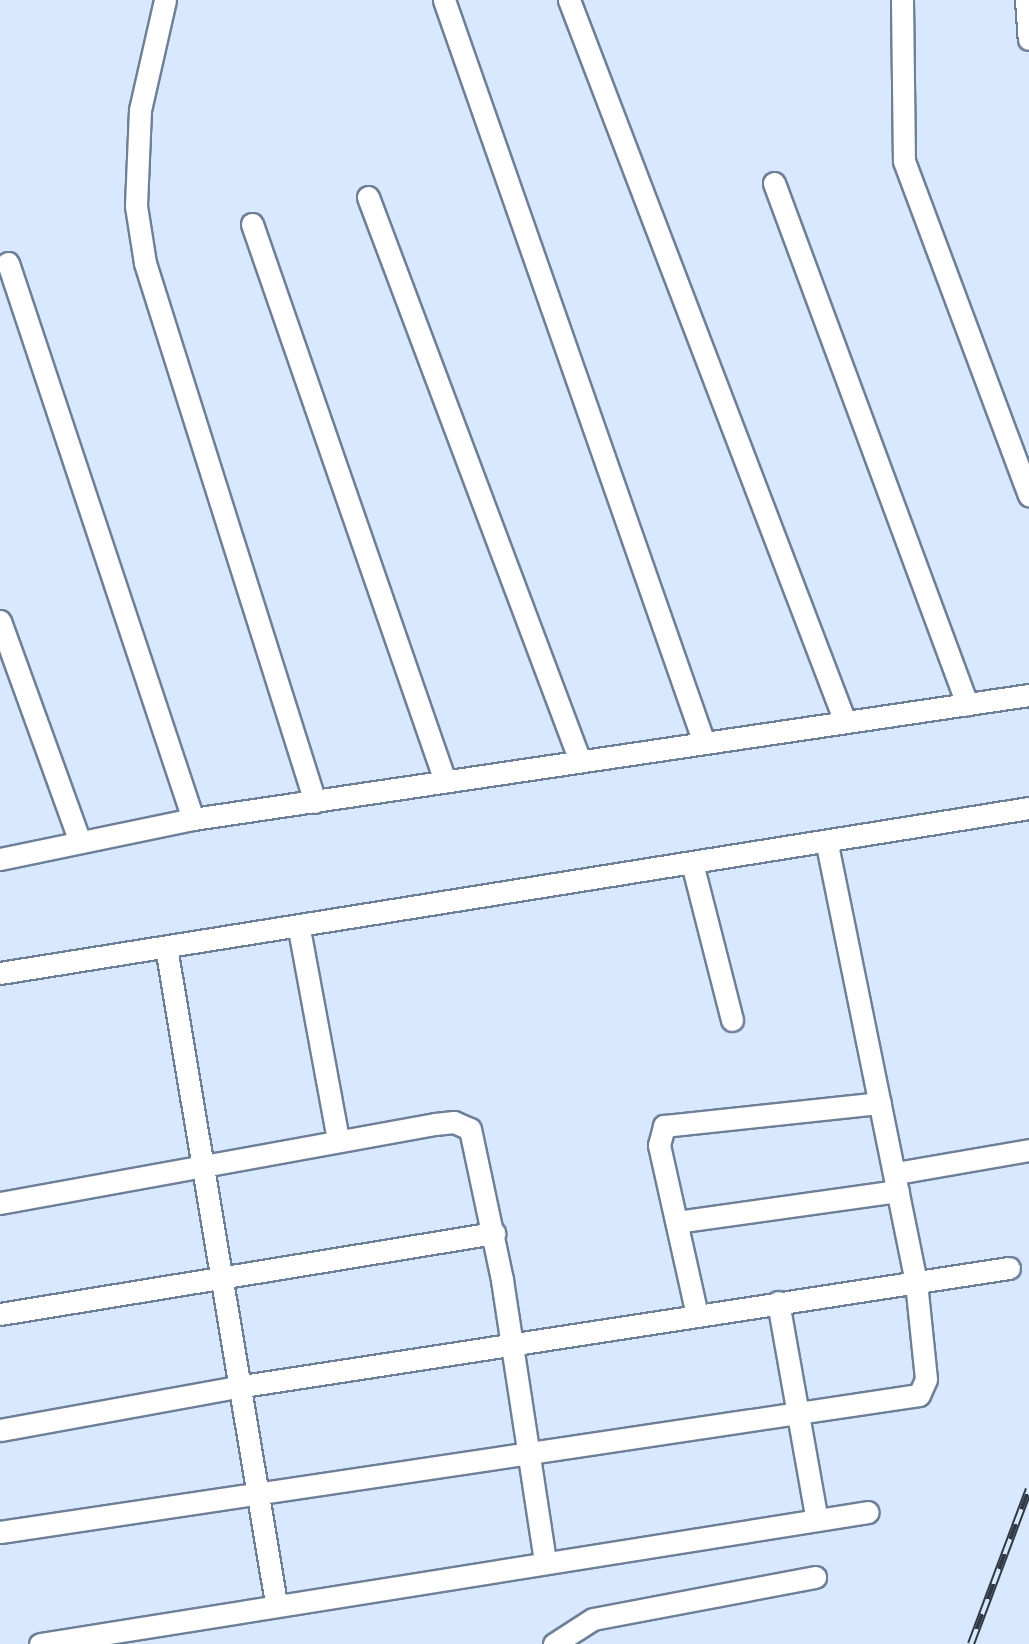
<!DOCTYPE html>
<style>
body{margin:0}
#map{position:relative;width:1029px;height:1644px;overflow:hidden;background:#d8e8fe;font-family:"PT Sans",sans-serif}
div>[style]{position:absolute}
.roads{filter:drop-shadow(2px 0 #6e7f98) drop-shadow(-2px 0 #6e7f98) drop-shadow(0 2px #6e7f98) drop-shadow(0 -2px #6e7f98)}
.street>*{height:21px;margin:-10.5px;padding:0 10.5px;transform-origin:10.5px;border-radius:10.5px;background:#fff}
.rail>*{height:8px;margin-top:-4px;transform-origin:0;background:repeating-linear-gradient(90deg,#d8e8fe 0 16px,#313944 0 32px);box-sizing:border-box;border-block:2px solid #313944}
span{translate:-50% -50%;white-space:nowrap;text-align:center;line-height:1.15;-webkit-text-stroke:5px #d8e8fe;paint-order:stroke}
</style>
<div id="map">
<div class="roads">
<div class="street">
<div style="left:165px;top:0;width:113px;rotate:102.8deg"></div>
<div style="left:140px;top:110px;width:96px;rotate:92.4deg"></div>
<div style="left:136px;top:206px;width:58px;rotate:81deg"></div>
<div style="left:145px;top:263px;width:565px;rotate:72.49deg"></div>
<div style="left:444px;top:0;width:784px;rotate:70.71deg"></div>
<div style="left:569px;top:0;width:770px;rotate:69.07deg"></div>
<div style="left:902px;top:0;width:161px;rotate:89.3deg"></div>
<div style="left:904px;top:161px;width:357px;rotate:69.5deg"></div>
<div style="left:1026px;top:0;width:39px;rotate:86deg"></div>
<div style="left:774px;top:183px;width:556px;rotate:69.67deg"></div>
<div style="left:368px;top:197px;width:603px;rotate:69.4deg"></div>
<div style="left:252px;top:224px;width:589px;rotate:70.89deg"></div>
<div style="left:8px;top:263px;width:586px;rotate:71.6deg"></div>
<div style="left:0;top:621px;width:235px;rotate:70.1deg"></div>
<div style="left:0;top:859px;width:197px;rotate:-11.7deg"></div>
<div style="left:193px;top:819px;width:845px;rotate:-8.44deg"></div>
<div style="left:692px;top:863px;width:162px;rotate:75.7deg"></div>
<div style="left:299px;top:929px;width:215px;rotate:79.5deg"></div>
<div style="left:166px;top:947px;width:665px;rotate:80.48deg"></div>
<div style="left:0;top:973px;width:1042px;rotate:-9.11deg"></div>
<div style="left:896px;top:1173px;width:135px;rotate:-9.8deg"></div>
<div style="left:0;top:1203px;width:442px;rotate:-10.3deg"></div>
<div style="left:435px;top:1124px;width:19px;rotate:-6deg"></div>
<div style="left:454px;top:1122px;width:17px;rotate:24deg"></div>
<div style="left:470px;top:1129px;width:154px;rotate:78deg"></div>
<div style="left:502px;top:1280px;width:283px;rotate:81.3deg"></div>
<div style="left:677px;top:1222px;width:223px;rotate:-8deg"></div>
<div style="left:778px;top:1302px;width:221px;rotate:79.9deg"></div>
<div style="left:0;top:1314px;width:501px;rotate:-9.31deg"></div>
<div style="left:697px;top:1315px;width:174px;rotate:-102.6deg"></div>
<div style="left:659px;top:1145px;width:20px;rotate:-75deg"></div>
<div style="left:664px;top:1126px;width:217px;rotate:-6.1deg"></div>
<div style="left:0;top:1430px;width:247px;rotate:-10.3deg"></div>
<div style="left:243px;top:1386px;width:775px;rotate:-8.76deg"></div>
<div style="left:0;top:1532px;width:929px;rotate:-8.48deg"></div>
<div style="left:919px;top:1395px;width:17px;rotate:-66deg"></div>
<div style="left:926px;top:1379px;width:98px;rotate:-95.9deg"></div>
<div style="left:916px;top:1282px;width:446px;rotate:-101.5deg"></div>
<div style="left:40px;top:1644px;width:838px;rotate:-9.06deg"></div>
<div style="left:554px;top:1644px;width:46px;rotate:-32.7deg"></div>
<div style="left:593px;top:1619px;width:226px;rotate:-10.7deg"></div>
</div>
</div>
<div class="rail">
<div style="left:971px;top:1644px;width:165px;rotate:-69.5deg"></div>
</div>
</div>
